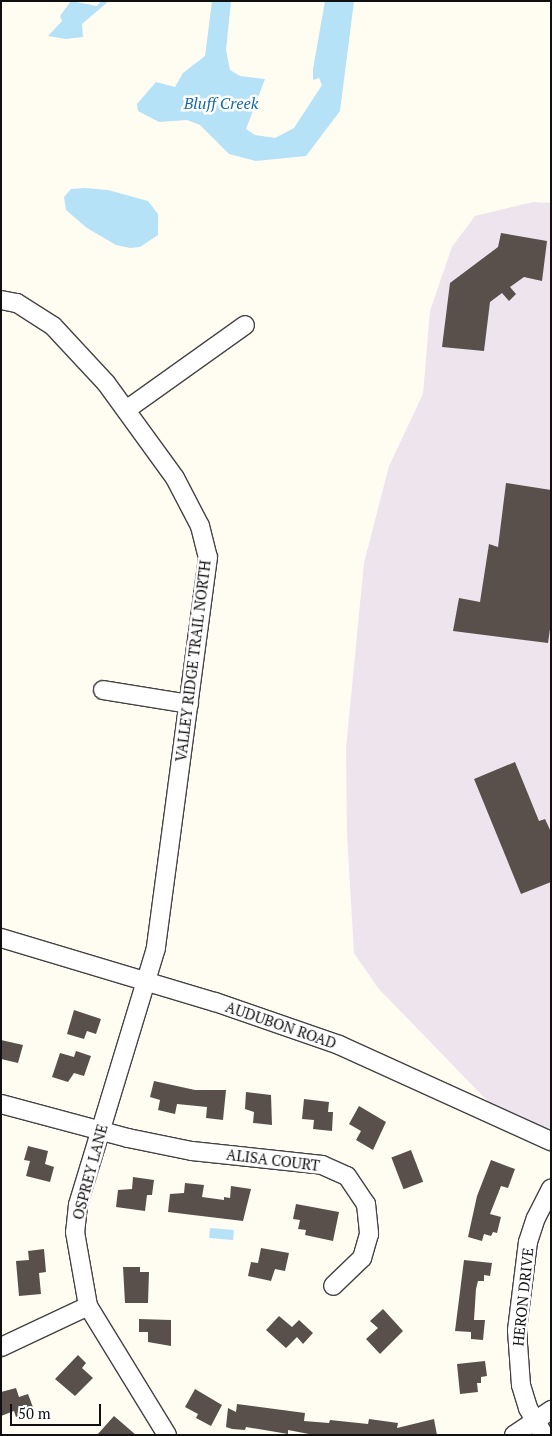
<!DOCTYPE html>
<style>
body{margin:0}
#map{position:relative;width:552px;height:1436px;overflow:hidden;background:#fffcf2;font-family:"PT Serif",serif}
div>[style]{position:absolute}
.industrial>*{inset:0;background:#ede4ee}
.water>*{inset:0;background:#b6e2f7;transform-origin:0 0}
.building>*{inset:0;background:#59504c;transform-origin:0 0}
.roads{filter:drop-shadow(1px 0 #434343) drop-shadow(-1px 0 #434343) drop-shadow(0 1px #434343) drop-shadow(0 -1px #434343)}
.minor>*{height:18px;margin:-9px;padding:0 9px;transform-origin:9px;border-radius:9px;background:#fff}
span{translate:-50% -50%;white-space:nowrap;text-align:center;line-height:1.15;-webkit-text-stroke:5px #fff;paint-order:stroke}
.street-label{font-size:15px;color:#101010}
.water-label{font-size:16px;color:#166ca5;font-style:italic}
.frame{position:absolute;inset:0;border:2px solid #101010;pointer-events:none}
.scale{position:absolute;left:10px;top:1404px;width:91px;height:22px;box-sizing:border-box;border:2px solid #101010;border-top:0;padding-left:6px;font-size:15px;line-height:18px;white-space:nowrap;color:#101010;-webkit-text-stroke:4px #fff;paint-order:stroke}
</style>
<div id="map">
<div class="industrial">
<div style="clip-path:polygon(533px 202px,551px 203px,551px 1141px,507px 1121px,378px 988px,354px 953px,347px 835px,346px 748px,364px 563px,389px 466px,423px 394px,430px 311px,452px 247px,475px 216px)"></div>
</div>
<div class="water">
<div style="clip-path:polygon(71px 1px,97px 6px,101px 1px,109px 1px,82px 24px,83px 37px,66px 39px,48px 36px,62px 21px,60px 16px)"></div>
<div style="clip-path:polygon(212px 1px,231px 1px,226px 50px,230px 70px,240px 76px,265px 79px,246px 129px,255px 135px,275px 138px,294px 128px,322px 85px,319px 78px,313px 80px,313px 69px,325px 1px,354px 1px,340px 111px,306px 156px,256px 161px,229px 154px,200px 125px,187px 120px,159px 122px,138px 111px,137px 104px,156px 82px,175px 87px,183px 73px,205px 56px)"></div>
<div style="clip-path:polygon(85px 188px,108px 190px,148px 201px,158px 214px,158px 235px,140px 247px,130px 248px,116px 245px,87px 228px,66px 210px,64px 197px,71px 189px)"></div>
<div style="left:210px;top:1228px;width:24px;height:10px;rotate:5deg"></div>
</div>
<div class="building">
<div style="clip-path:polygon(501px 233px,547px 241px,542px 281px,524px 277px,510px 287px,516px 294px,509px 301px,502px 293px,490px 302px,484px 351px,442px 347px,450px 283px,498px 247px)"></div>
<div style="clip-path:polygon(506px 483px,551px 490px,551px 622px,548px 643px,453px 631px,459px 598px,480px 602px,489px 544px,498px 547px)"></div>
<div style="clip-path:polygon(515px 762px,539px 821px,545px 819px,551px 832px,551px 882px,521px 894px,474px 779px)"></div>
<div style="clip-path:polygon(74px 1010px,101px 1019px,96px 1034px,87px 1031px,84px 1039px,67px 1034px)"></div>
<div style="clip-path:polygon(1px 1040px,23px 1045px,18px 1063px,1px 1059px)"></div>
<div style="clip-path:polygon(76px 1051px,91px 1056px,84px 1076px,74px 1073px,68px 1082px,52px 1077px,60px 1053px,74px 1057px)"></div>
<div style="clip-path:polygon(154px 1081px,195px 1090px,226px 1090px,223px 1120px,206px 1118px,207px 1107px,177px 1104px,175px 1114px,158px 1110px,160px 1100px,150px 1097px)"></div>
<div style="clip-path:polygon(246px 1092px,271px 1095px,272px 1125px,253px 1123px,254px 1112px,245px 1109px)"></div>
<div style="clip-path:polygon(304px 1099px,329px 1102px,328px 1112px,333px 1112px,332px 1131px,313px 1129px,314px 1120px,302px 1119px)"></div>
<div style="clip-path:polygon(359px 1106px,386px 1122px,373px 1150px,356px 1140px,361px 1131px,349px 1124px)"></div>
<div style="clip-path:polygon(28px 1146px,48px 1151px,45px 1164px,54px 1167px,50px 1182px,26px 1176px,30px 1161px,24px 1160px)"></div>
<div style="left:411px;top:1150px;width:34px;height:21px;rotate:69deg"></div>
<div style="clip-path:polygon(491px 1160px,515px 1169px,508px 1188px,501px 1186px,490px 1214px,501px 1217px,497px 1233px,493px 1232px,491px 1236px,484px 1234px,482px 1241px,468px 1237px,477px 1196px)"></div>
<div style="clip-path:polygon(133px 1177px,154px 1180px,152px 1195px,147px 1195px,145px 1211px,116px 1207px,118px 1190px,132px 1189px)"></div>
<div style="clip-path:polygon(185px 1183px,204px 1185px,202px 1197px,224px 1200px,224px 1197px,230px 1198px,231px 1186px,251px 1189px,243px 1221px,168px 1212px,170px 1194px,184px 1193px)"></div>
<div style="clip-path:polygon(296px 1204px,339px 1212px,333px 1241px,305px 1235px,306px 1230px,298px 1229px,300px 1220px,293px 1219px)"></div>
<div style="clip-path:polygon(261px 1248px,289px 1253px,285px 1271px,275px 1269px,271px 1281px,248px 1276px,251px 1262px,258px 1263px)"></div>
<div style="clip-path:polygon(44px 1249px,46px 1272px,39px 1273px,41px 1294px,19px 1296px,16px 1261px,29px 1260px,28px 1251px)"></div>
<div style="clip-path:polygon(464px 1260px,492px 1263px,490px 1276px,484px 1275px,484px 1281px,478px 1281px,476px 1289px,474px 1320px,485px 1320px,483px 1340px,471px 1339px,471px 1332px,455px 1331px)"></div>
<div style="clip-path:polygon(123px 1267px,140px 1267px,140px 1272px,149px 1272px,148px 1303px,125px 1303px)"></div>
<div style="clip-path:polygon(383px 1309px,403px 1331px,380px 1354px,366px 1339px,378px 1328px,370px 1321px)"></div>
<div style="clip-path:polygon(279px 1316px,292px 1327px,299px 1320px,313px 1333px,303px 1344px,297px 1337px,286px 1348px,266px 1330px)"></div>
<div style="clip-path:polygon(139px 1319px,171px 1320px,171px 1346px,148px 1342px,148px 1332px,139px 1332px)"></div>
<div style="clip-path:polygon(78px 1355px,86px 1363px,82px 1368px,93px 1378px,75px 1396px,55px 1379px)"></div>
<div style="clip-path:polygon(485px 1361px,487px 1376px,481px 1377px,481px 1383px,477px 1383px,478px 1392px,460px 1394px,457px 1364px)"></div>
<div style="clip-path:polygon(16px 1388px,19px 1397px,28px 1394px,34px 1410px,16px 1417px,14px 1411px,1px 1416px,1px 1392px)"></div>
<div style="clip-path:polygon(195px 1389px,222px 1405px,211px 1426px,196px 1418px,198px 1414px,185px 1407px)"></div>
<div style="clip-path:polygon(237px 1404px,305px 1413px,304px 1421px,329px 1423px,330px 1420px,368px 1424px,369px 1419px,398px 1423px,397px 1428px,434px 1419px,437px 1435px,314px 1435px,288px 1430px,288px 1434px,246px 1427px,245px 1430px,232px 1429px,226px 1427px,228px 1408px,236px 1412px)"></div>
<div style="clip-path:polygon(114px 1416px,136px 1435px,97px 1435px)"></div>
</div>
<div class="roads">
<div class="minor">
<div style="left:1px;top:300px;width:16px;rotate:11deg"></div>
<div style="left:17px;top:303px;width:43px;rotate:32.6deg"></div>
<div style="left:53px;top:326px;width:78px;rotate:47.1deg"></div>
<div style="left:106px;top:383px;width:117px;rotate:54deg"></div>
<div style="left:175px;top:478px;width:54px;rotate:62.5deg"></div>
<div style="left:200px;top:526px;width:32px;rotate:76deg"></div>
<div style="left:208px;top:557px;width:394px;rotate:97.6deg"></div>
<div style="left:156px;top:948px;width:269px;rotate:106.9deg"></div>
<div style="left:78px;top:1205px;width:27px;rotate:96deg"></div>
<div style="left:75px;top:1232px;width:75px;rotate:80deg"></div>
<div style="left:88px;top:1306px;width:151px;rotate:58.5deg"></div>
<div style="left:126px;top:410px;width:146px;rotate:-35.5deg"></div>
<div style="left:103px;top:690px;width:87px;rotate:9.2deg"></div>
<div style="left:1px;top:938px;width:223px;rotate:16.7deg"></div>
<div style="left:215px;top:1002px;width:131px;rotate:19.1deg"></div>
<div style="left:339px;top:1045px;width:233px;rotate:24.4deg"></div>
<div style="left:1px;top:1104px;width:131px;rotate:15deg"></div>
<div style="left:128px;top:1138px;width:65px;rotate:11.5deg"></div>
<div style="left:192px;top:1151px;width:131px;rotate:6.1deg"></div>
<div style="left:322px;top:1165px;width:27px;rotate:24deg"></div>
<div style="left:347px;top:1176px;width:34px;rotate:56deg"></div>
<div style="left:366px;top:1204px;width:30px;rotate:84deg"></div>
<div style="left:369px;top:1234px;width:25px;rotate:106deg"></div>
<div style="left:362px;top:1258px;width:40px;rotate:136deg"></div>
<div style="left:1px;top:1347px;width:96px;rotate:-25.2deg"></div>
<div style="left:514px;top:1435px;width:45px;rotate:-34deg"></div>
<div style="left:544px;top:1435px;width:31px;rotate:-121deg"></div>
<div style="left:528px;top:1408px;width:24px;rotate:-107deg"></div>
<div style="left:521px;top:1385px;width:55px;rotate:-94.2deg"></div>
<div style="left:517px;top:1330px;width:89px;rotate:-82.9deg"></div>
<div style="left:528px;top:1242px;width:25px;rotate:-72deg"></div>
<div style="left:536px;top:1218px;width:33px;rotate:-63deg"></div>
</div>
</div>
<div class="street-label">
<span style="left:193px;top:661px;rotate:-83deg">VALLEY RIDGE TRAIL NORTH</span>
<span style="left:281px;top:1025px;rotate:19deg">AUDUBON ROAD</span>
<span style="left:273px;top:1160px;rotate:7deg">ALISA COURT</span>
<span style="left:90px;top:1172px;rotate:-75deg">OSPREY LANE</span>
<span style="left:523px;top:1297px;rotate:-84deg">HERON DRIVE</span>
</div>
<div class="water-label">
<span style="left:221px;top:103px">Bluff Creek</span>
</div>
<div class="frame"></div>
<div class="scale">50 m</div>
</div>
